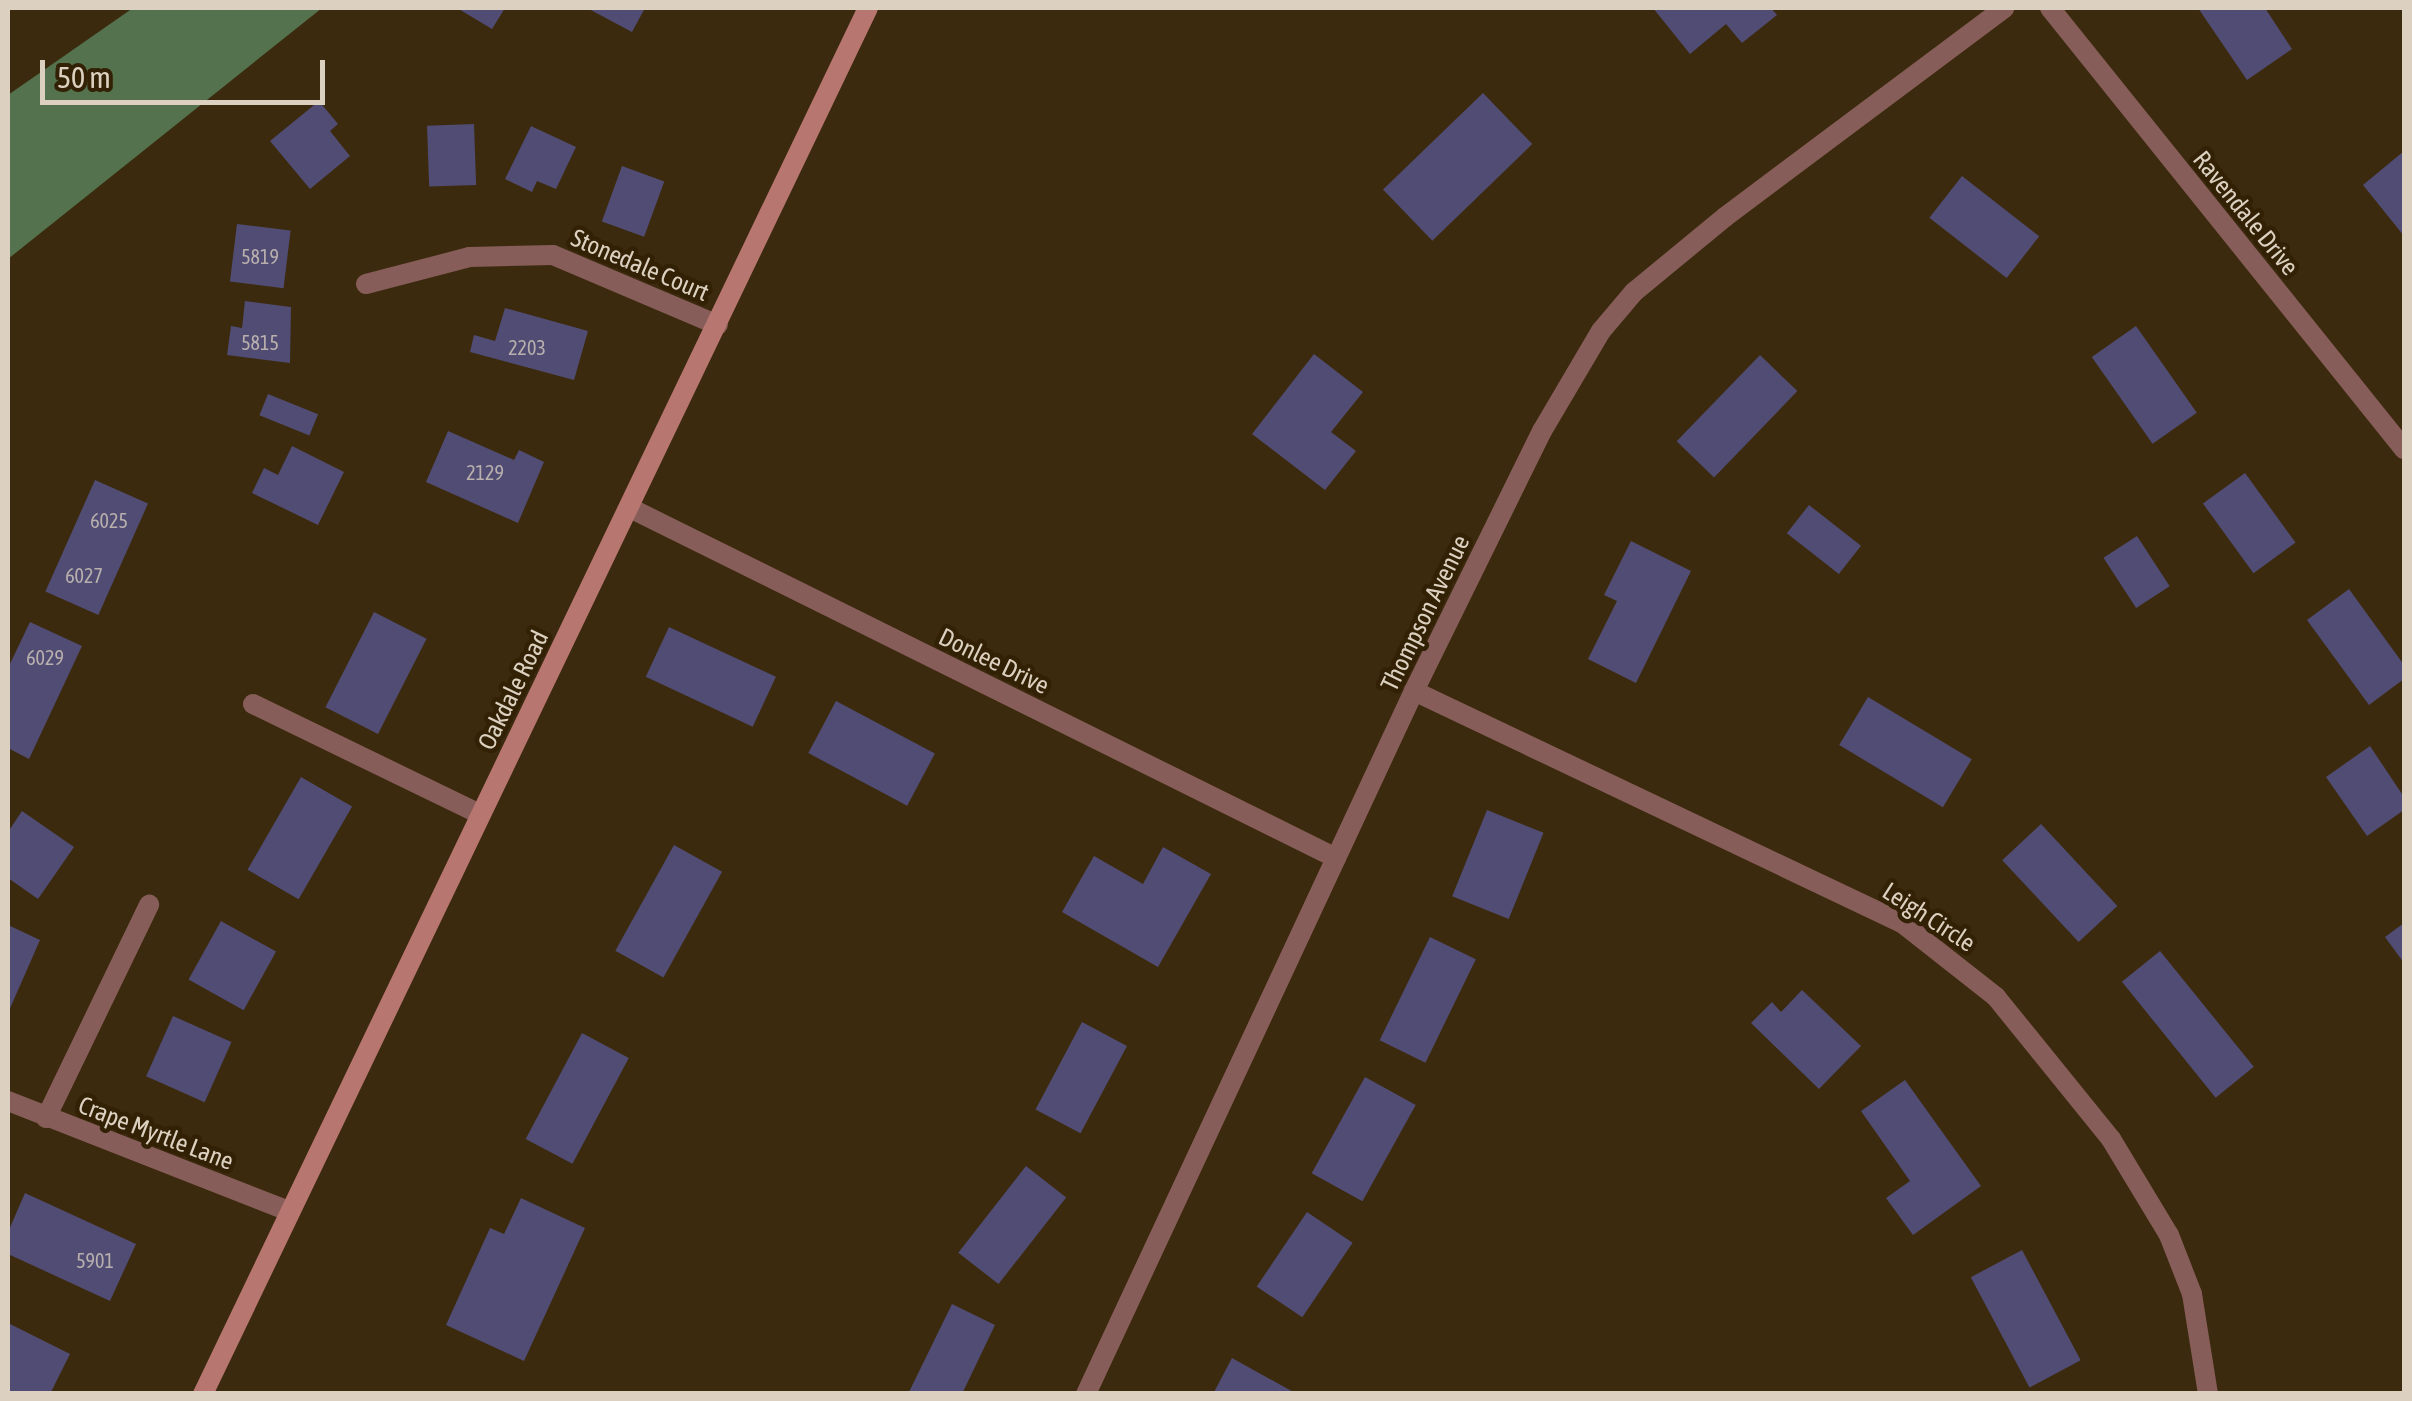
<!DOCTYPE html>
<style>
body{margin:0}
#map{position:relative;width:2412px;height:1401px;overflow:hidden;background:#3c2a0e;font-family:"Asap Condensed",sans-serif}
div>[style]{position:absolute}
.forest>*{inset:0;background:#55724f}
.building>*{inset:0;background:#504c73;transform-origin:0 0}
.service>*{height:20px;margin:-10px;padding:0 10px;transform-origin:10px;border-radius:10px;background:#875d5a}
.minor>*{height:20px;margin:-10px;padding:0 10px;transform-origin:10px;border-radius:10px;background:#875d5a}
.secondary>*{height:20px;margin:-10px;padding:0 10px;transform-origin:10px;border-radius:10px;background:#b87671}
span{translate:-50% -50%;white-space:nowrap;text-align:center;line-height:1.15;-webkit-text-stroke:9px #322104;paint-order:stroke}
.number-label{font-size:20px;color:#b9b0ae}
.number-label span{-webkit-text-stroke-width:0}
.street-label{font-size:25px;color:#dcd1c1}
.frame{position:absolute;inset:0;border:10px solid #dcd1c1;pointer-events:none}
.scale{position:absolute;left:40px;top:60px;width:285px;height:45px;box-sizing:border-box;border:5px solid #dcd1c1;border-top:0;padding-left:12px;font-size:30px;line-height:35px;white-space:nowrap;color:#dcd1c1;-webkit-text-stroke:8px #322104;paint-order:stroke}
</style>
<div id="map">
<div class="forest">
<div style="clip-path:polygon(133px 8px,322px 8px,8px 259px,8px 95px)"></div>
</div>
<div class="building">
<div style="clip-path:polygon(457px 8px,505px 8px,492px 29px)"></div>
<div style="clip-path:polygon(587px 8px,645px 8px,632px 32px)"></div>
<div style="clip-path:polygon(1653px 8px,1771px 8px,1777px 15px,1742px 43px,1726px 24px,1690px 54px)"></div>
<div style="clip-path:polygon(2198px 8px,2265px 8px,2292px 49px,2247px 80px)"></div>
<div style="left:1483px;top:93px;width:71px;height:139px;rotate:46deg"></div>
<div style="clip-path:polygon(319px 101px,338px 124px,330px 131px,350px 156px,310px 189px,270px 141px)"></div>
<div style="left:474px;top:124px;width:61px;height:47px;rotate:88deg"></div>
<div style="clip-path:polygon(531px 126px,576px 147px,556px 189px,537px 181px,532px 192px,505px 179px)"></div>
<div style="clip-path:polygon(2404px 151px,2404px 236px,2363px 185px)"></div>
<div style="left:622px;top:166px;width:45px;height:59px;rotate:20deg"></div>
<div style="left:1962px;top:176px;width:98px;height:53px;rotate:38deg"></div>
<div style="left:237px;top:224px;width:54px;height:58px;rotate:7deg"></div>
<div style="clip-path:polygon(245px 301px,291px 307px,290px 363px,227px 355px,231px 326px,242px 328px)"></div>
<div style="clip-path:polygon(505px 308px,588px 331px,574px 380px,470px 352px,474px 335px,495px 341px)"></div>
<div style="left:2136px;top:326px;width:106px;height:54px;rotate:55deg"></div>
<div style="clip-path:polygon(1314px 354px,1363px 392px,1331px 432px,1356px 451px,1325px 490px,1252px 434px)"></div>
<div style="left:1760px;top:355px;width:52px;height:120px;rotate:44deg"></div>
<div style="left:268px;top:394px;width:54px;height:23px;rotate:22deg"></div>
<div style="clip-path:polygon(448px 431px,514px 460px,519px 450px,544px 462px,518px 523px,426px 482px)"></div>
<div style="clip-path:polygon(292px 446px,344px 472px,318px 525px,252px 493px,264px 468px,278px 475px)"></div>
<div style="left:2245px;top:473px;width:86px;height:52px;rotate:54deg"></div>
<div style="left:95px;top:480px;width:58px;height:122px;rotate:24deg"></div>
<div style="left:1809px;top:505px;width:66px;height:36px;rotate:38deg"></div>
<div style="left:2137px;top:536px;width:60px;height:40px;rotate:57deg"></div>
<div style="clip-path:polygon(1631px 541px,1691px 571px,1636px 683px,1588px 659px,1617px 601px,1604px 595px)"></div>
<div style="clip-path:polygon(2349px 589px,2404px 665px,2404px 679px,2369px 705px,2307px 620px)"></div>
<div style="left:374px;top:612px;width:59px;height:107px;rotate:27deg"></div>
<div style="clip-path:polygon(30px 622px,82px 646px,29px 759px,8px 748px,8px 668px)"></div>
<div style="left:669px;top:627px;width:118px;height:55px;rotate:25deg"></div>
<div style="left:1868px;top:697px;width:121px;height:56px;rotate:31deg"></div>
<div style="left:836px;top:701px;width:112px;height:59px;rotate:28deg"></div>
<div style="clip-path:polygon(2370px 746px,2404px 797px,2404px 810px,2367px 836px,2326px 777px)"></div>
<div style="left:301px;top:777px;width:59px;height:107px;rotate:30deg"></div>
<div style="left:1487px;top:810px;width:61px;height:93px;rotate:22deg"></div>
<div style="clip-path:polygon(22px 811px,74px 847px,38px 899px,8px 878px,8px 832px)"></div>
<div style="left:2041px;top:824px;width:112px;height:53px;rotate:47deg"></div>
<div style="left:674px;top:845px;width:55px;height:121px;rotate:29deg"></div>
<div style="clip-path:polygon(1163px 847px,1211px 874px,1158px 967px,1062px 912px,1094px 856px,1143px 884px)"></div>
<div style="left:221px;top:921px;width:63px;height:67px;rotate:29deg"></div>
<div style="clip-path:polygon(2404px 923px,2404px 963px,2385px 937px)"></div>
<div style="clip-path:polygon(8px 925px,40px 940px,8px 1013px)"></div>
<div style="left:1430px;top:937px;width:51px;height:115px;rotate:26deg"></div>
<div style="left:2160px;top:951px;width:149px;height:49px;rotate:51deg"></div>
<div style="clip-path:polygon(1802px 990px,1861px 1046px,1819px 1089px,1751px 1023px,1772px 1002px,1781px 1012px)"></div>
<div style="left:173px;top:1016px;width:64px;height:66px;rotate:24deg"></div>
<div style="left:1082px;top:1022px;width:51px;height:99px;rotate:28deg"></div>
<div style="left:582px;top:1033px;width:53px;height:120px;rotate:28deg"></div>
<div style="left:1365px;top:1077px;width:58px;height:110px;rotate:29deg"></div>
<div style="clip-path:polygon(1905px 1080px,1981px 1186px,1913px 1235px,1886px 1198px,1910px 1181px,1861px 1111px)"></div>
<div style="left:1026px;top:1166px;width:51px;height:110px;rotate:38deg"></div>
<div style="clip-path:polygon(25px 1193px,136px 1244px,110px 1301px,8px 1254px,8px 1232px)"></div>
<div style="clip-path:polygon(521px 1198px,585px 1228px,524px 1361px,446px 1325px,490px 1228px,504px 1234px)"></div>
<div style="left:1307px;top:1212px;width:55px;height:90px;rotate:34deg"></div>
<div style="left:2022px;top:1250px;width:125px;height:58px;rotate:62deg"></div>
<div style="clip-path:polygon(952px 1304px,995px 1325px,962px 1394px,908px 1394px)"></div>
<div style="clip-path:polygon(8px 1323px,70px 1354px,50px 1394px,8px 1394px)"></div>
<div style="clip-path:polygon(1232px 1358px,1297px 1394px,1213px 1394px)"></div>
</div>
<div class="service">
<div style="left:253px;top:704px;width:252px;rotate:25.9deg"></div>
<div style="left:46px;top:1118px;width:237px;rotate:-64.2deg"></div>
</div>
<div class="minor">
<div style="left:2050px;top:8px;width:566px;rotate:51.25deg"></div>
<div style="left:366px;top:284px;width:107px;rotate:-14.6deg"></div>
<div style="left:470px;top:257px;width:83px;rotate:-1.4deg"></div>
<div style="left:553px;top:255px;width:179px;rotate:23deg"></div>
<div style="left:630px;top:508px;width:788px;rotate:26.37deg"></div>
<div style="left:1414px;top:691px;width:540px;rotate:25.43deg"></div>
<div style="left:1902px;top:923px;width:120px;rotate:38.2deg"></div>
<div style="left:1996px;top:997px;width:183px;rotate:51deg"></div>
<div style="left:2111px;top:1139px;width:112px;rotate:58.9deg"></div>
<div style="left:2169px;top:1235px;width:63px;rotate:68.7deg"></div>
<div style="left:2192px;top:1294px;width:101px;rotate:80.9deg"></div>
<div style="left:8px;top:1101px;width:299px;rotate:21.4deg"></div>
<div style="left:1086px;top:1394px;width:776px;rotate:-64.99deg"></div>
<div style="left:1414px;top:691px;width:290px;rotate:-63.8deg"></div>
<div style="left:1542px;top:431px;width:116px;rotate:-59.5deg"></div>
<div style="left:1601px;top:331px;width:51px;rotate:-49.8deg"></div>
<div style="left:1634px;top:292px;width:118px;rotate:-39.5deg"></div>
<div style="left:1725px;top:217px;width:349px;rotate:-36.8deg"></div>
</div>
<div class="secondary">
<div style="left:203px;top:1394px;width:1537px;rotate:-64.37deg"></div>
</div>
<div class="number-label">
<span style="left:260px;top:256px">5819</span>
<span style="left:260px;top:342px">5815</span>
<span style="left:527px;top:347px">2203</span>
<span style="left:485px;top:472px">2129</span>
<span style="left:109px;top:520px">6025</span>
<span style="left:84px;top:575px">6027</span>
<span style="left:45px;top:657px">6029</span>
<span style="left:95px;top:1260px">5901</span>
</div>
<div class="street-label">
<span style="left:2246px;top:213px;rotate:51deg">Ravendale Drive</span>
<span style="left:640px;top:265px;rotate:23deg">Stonedale Court</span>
<span style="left:1425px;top:613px;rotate:-64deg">Thompson Avenue</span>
<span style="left:994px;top:661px;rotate:26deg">Donlee Drive</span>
<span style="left:513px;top:690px;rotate:-64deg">Oakdale Road</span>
<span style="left:1929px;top:917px;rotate:33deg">Leigh Circle</span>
<span style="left:156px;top:1133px;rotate:21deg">Crape Myrtle Lane</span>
</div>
<div class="frame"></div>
<div class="scale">50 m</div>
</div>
